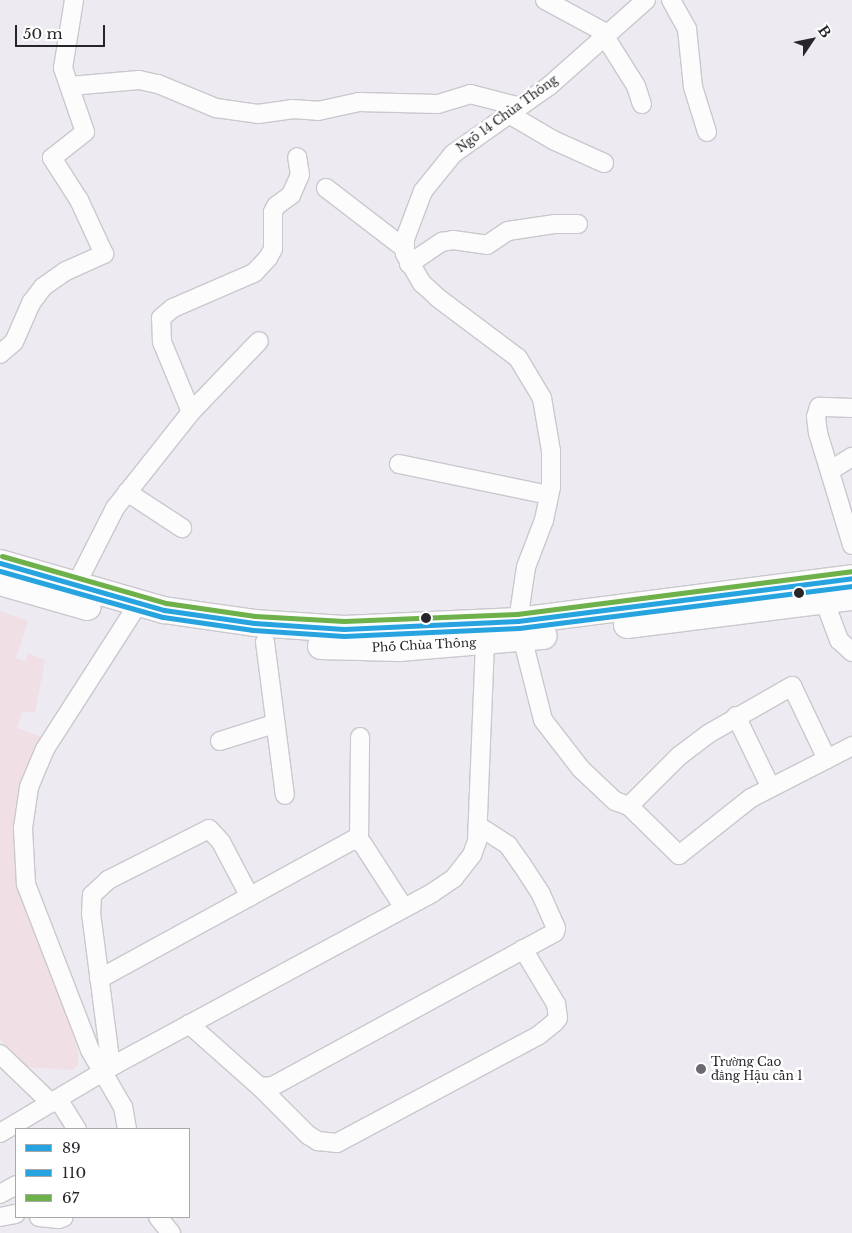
<!DOCTYPE html>
<meta charset="utf-8">
<style>
body{margin:0}
#map{position:relative;width:852px;height:1233px;overflow:hidden;background:#edeaf1;font-family:"Libre Baskerville",serif}
div>[style]{position:absolute}
.medical>*{inset:0;background:#f0e0e6}
.roads{filter:drop-shadow(1px 0 #cac8cd) drop-shadow(-1px 0 #cac8cd) drop-shadow(0 1px #cac8cd) drop-shadow(0 -1px #cac8cd)}
.minor>*{height:18px;margin:-9px;padding:0 9px;transform-origin:9px;border-radius:9px;background:#fcfcfd}
.highway>*{height:26px;margin:-13px;padding:0 13px;transform-origin:13px;border-radius:13px;background:#fcfcfd}
.bus-1>*{height:5px;margin:-2.5px;padding:0 2.5px;transform-origin:2.5px;border-radius:2.5px;background:#27a4df}
.bus-2>*{height:5px;margin:-2.5px;padding:0 2.5px;transform-origin:2.5px;border-radius:2.5px;background:#27a4df}
.bus-3>*{height:5px;margin:-2.5px;padding:0 2.5px;transform-origin:2.5px;border-radius:2.5px;background:#6eb049}
.dots>*{width:14px;height:14px;translate:-50% -50%;box-sizing:border-box;border:2px solid #fff;border-radius:50%}
span{translate:-50% -50%;white-space:nowrap;text-align:center;line-height:1.15;-webkit-text-stroke:5px #fff;paint-order:stroke}
.street-label{font-size:12px;color:#272529}
.poi-label{font-size:12px;color:#272529}
.left{translate:0 -50%;text-align:left}
.legend{position:absolute;left:15px;top:1128px;width:175px;height:90px;box-sizing:border-box;background:#fff;border:1px solid #a9a8a9;margin:0;padding:6px 9px;list-style:none;font-size:15px;color:#272529}
.legend li{display:flex;align-items:center;gap:10px;height:25px}
.legend b{width:25px;border:1px solid #a9a8a9}
.north{position:absolute;left:787px;top:15px;width:50px;height:50px;-webkit-text-stroke:4px #fff;paint-order:stroke;rotate:56deg;font-size:14px;font-weight:700;line-height:20px;text-align:center;color:#272529}
.north::after{content:'';display:block;margin:auto;width:18px;height:22px;background:#272529;clip-path:polygon(50% 0,100% 100%,50% 72%,0 100%)}
.scale{position:absolute;left:15px;top:25px;width:90px;height:22px;box-sizing:border-box;border:2px solid #272529;border-top:0;padding-left:6px;font-size:15px;line-height:18px;white-space:nowrap;color:#272529;-webkit-text-stroke:4px #fff;paint-order:stroke}
</style>
<div id="map">
<div class="medical">
<div style="clip-path:polygon(0 611px,28px 621px,16px 658px,25px 661px,28px 653px,45px 660px,35px 713px,23px 711px,17px 728px,48px 739px,27px 787px,24px 885px,78px 1051px,78px 1065px,72px 1070px,24px 1067px,0 1039px)"></div>
</div>
<div class="roads">
<div class="minor">
<div style="left:545px;top:0;width:69px;rotate:28.4deg"></div>
<div style="left:646px;top:0;width:130px;rotate:138.4deg"></div>
<div style="left:549px;top:86px;width:118px;rotate:144.7deg"></div>
<div style="left:453px;top:154px;width:48px;rotate:129deg"></div>
<div style="left:423px;top:191px;width:51px;rotate:110.6deg"></div>
<div style="left:405px;top:239px;width:15px;rotate:90deg"></div>
<div style="left:405px;top:254px;width:34px;rotate:60deg"></div>
<div style="left:422px;top:283px;width:22px;rotate:43deg"></div>
<div style="left:438px;top:298px;width:100px;rotate:36.9deg"></div>
<div style="left:518px;top:358px;width:47px;rotate:59deg"></div>
<div style="left:542px;top:398px;width:54px;rotate:80.4deg"></div>
<div style="left:551px;top:451px;width:36px;rotate:90deg"></div>
<div style="left:551px;top:487px;width:34px;rotate:102deg"></div>
<div style="left:544px;top:520px;width:50px;rotate:111deg"></div>
<div style="left:526px;top:567px;width:55px;rotate:98.4deg"></div>
<div style="left:518px;top:621px;width:102px;rotate:75.8deg"></div>
<div style="left:543px;top:720px;width:62px;rotate:52.2deg"></div>
<div style="left:581px;top:769px;width:47px;rotate:43.3deg"></div>
<div style="left:615px;top:801px;width:15px;rotate:20deg"></div>
<div style="left:629px;top:806px;width:70px;rotate:44.4deg"></div>
<div style="left:679px;top:855px;width:92px;rotate:-38.4deg"></div>
<div style="left:751px;top:798px;width:114px;rotate:-27.2deg"></div>
<div style="left:671px;top:0;width:33px;rotate:61deg"></div>
<div style="left:687px;top:29px;width:58px;rotate:84.1deg"></div>
<div style="left:693px;top:87px;width:47px;rotate:72.7deg"></div>
<div style="left:604px;top:35px;width:60px;rotate:57.9deg"></div>
<div style="left:636px;top:86px;width:19px;rotate:72deg"></div>
<div style="left:70px;top:86px;width:69px;rotate:-5deg"></div>
<div style="left:139px;top:80px;width:19px;rotate:12deg"></div>
<div style="left:158px;top:84px;width:63px;rotate:22.5deg"></div>
<div style="left:216px;top:108px;width:42px;rotate:8.1deg"></div>
<div style="left:258px;top:114px;width:34px;rotate:-8deg"></div>
<div style="left:292px;top:109px;width:26px;rotate:4deg"></div>
<div style="left:318px;top:111px;width:42px;rotate:-12.4deg"></div>
<div style="left:359px;top:102px;width:79px;rotate:1.5deg"></div>
<div style="left:438px;top:104px;width:34px;rotate:-17deg"></div>
<div style="left:470px;top:94px;width:49px;rotate:14.3deg"></div>
<div style="left:507px;top:113px;width:53px;rotate:30.4deg"></div>
<div style="left:553px;top:140px;width:56px;rotate:24.3deg"></div>
<div style="left:326px;top:188px;width:97px;rotate:37.5deg"></div>
<div style="left:409px;top:264px;width:40px;rotate:-34deg"></div>
<div style="left:442px;top:242px;width:11px;rotate:-10deg"></div>
<div style="left:453px;top:240px;width:34px;rotate:8deg"></div>
<div style="left:487px;top:245px;width:25px;rotate:-34deg"></div>
<div style="left:508px;top:231px;width:48px;rotate:-8.5deg"></div>
<div style="left:555px;top:224px;width:23px"></div>
<div style="left:0;top:354px;width:18px;rotate:-41deg"></div>
<div style="left:14px;top:342px;width:43px;rotate:-66.4deg"></div>
<div style="left:31px;top:303px;width:20px;rotate:-53deg"></div>
<div style="left:43px;top:287px;width:28px;rotate:-35deg"></div>
<div style="left:66px;top:271px;width:42px;rotate:-24.1deg"></div>
<div style="left:104px;top:254px;width:60px;rotate:-114.8deg"></div>
<div style="left:79px;top:200px;width:50px;rotate:-122.7deg"></div>
<div style="left:52px;top:158px;width:42px;rotate:-38.2deg"></div>
<div style="left:85px;top:132px;width:68px;rotate:-109deg"></div>
<div style="left:63px;top:68px;width:69px;rotate:-80.8deg"></div>
<div style="left:852px;top:408px;width:33px;rotate:-178deg"></div>
<div style="left:819px;top:407px;width:10px;rotate:107deg"></div>
<div style="left:816px;top:417px;width:16px;rotate:83deg"></div>
<div style="left:818px;top:433px;width:117px;rotate:73.1deg"></div>
<div style="left:191px;top:412px;width:76px;rotate:-112.5deg"></div>
<div style="left:162px;top:342px;width:24px;rotate:-92deg"></div>
<div style="left:161px;top:318px;width:16px;rotate:-40deg"></div>
<div style="left:173px;top:308px;width:88px;rotate:-23.4deg"></div>
<div style="left:254px;top:273px;width:21px;rotate:-47deg"></div>
<div style="left:268px;top:258px;width:10px;rotate:-61deg"></div>
<div style="left:273px;top:249px;width:37px;rotate:-90deg"></div>
<div style="left:273px;top:212px;width:7px;rotate:-63deg"></div>
<div style="left:276px;top:206px;width:19px;rotate:-36deg"></div>
<div style="left:291px;top:195px;width:22px;rotate:-66deg"></div>
<div style="left:300px;top:175px;width:18px;rotate:-99deg"></div>
<div style="left:399px;top:464px;width:153px;rotate:11.7deg"></div>
<div style="left:831px;top:470px;width:25px;rotate:-32deg"></div>
<div style="left:127px;top:492px;width:66px;rotate:33.2deg"></div>
<div style="left:76px;top:585px;width:86px;rotate:-63.1deg"></div>
<div style="left:115px;top:508px;width:122px;rotate:-51.6deg"></div>
<div style="left:191px;top:412px;width:98px;rotate:-46.2deg"></div>
<div style="left:824px;top:600px;width:43px;rotate:69.4deg"></div>
<div style="left:839px;top:640px;width:18px;rotate:43deg"></div>
<div style="left:265px;top:642px;width:154px;rotate:82.6deg"></div>
<div style="left:736px;top:716px;width:78px;rotate:64.1deg"></div>
<div style="left:220px;top:741px;width:57px;rotate:-17.5deg"></div>
<div style="left:629px;top:806px;width:71px;rotate:-45deg"></div>
<div style="left:679px;top:756px;width:36px;rotate:-37deg"></div>
<div style="left:708px;top:734px;width:97px;rotate:-29.7deg"></div>
<div style="left:792px;top:686px;width:81px;rotate:64.4deg"></div>
<div style="left:359px;top:840px;width:103px;rotate:-89.4deg"></div>
<div style="left:99px;top:979px;width:290px;rotate:-28.7deg"></div>
<div style="left:353px;top:840px;width:9px;rotate:18deg"></div>
<div style="left:362px;top:843px;width:77px;rotate:57.1deg"></div>
<div style="left:189px;top:1024px;width:95px;rotate:41.6deg"></div>
<div style="left:260px;top:1087px;width:13px;rotate:-4deg"></div>
<div style="left:273px;top:1086px;width:321px;rotate:-28.6deg"></div>
<div style="left:555px;top:932px;width:4px;rotate:-76deg"></div>
<div style="left:556px;top:928px;width:37px;rotate:-114deg"></div>
<div style="left:541px;top:894px;width:35px;rotate:-123deg"></div>
<div style="left:522px;top:865px;width:24px;rotate:-125deg"></div>
<div style="left:508px;top:845px;width:35px;rotate:-147deg"></div>
<div style="left:0;top:1054px;width:71px;rotate:43.9deg"></div>
<div style="left:111px;top:1067px;width:154px;rotate:-97.4deg"></div>
<div style="left:91px;top:914px;width:19px;rotate:-87deg"></div>
<div style="left:92px;top:895px;width:22px;rotate:-43deg"></div>
<div style="left:108px;top:880px;width:113px;rotate:-26.8deg"></div>
<div style="left:209px;top:829px;width:18px;rotate:47deg"></div>
<div style="left:221px;top:842px;width:62px;rotate:62.2deg"></div>
<div style="left:260px;top:1087px;width:68px;rotate:45deg"></div>
<div style="left:308px;top:1135px;width:12px;rotate:31deg"></div>
<div style="left:318px;top:1141px;width:19px;rotate:6deg"></div>
<div style="left:337px;top:1143px;width:229px;rotate:-28.1deg"></div>
<div style="left:539px;top:1035px;width:19px;rotate:-39deg"></div>
<div style="left:554px;top:1023px;width:6px;rotate:-51deg"></div>
<div style="left:558px;top:1018px;width:14px;rotate:-98deg"></div>
<div style="left:556px;top:1004px;width:64px;rotate:-121deg"></div>
<div style="left:58px;top:1099px;width:36px;rotate:58deg"></div>
<div style="left:127px;top:1129px;width:22px;rotate:-100deg"></div>
<div style="left:123px;top:1107px;width:66px;rotate:-120.1deg"></div>
<div style="left:90px;top:1050px;width:178px;rotate:-111.1deg"></div>
<div style="left:26px;top:884px;width:56px;rotate:-93.1deg"></div>
<div style="left:23px;top:828px;width:41px;rotate:-81.7deg"></div>
<div style="left:29px;top:787px;width:41px;rotate:-67.2deg"></div>
<div style="left:45px;top:749px;width:172px;rotate:-57.3deg"></div>
<div style="left:0;top:1133px;width:135px;rotate:-30.7deg"></div>
<div style="left:116px;top:1064px;width:359px;rotate:-28.4deg"></div>
<div style="left:432px;top:893px;width:27px;rotate:-34deg"></div>
<div style="left:454px;top:878px;width:29px;rotate:-52deg"></div>
<div style="left:472px;top:855px;width:15px;rotate:-70deg"></div>
<div style="left:477px;top:841px;width:199px;rotate:-87.7deg"></div>
<div style="left:0;top:1194px;width:18px;rotate:-29deg"></div>
<div style="left:0;top:1217px;width:16px;rotate:-11deg"></div>
<div style="left:39px;top:1217px;width:20px;rotate:6deg"></div>
<div style="left:59px;top:1219px;width:5px;rotate:-22deg"></div>
<div style="left:158px;top:1217px;width:21px;rotate:51deg"></div>
</div>
<div class="highway">
<div style="left:0;top:563px;width:171px;rotate:16deg"></div>
<div style="left:164px;top:610px;width:91px;rotate:8.2deg"></div>
<div style="left:254px;top:623px;width:90px;rotate:3.8deg"></div>
<div style="left:344px;top:629px;width:174px;rotate:-2.6deg"></div>
<div style="left:518px;top:621px;width:337px;rotate:-7.3deg"></div>
<div style="left:0;top:582px;width:91px;rotate:15.9deg"></div>
<div style="left:627px;top:625px;width:227px;rotate:-7.1deg"></div>
<div style="left:321px;top:646px;width:79px;rotate:1.5deg"></div>
<div style="left:400px;top:648px;width:144px;rotate:-4.8deg"></div>
</div>
</div>
<div class="bus-1">
<div style="left:0;top:563px;width:171px;rotate:16deg"></div>
<div style="left:164px;top:610px;width:91px;rotate:8.2deg"></div>
<div style="left:254px;top:623px;width:90px;rotate:3.8deg"></div>
<div style="left:344px;top:629px;width:174px;rotate:-2.6deg"></div>
<div style="left:518px;top:621px;width:337px;rotate:-7.3deg"></div>
</div>
<div class="bus-2">
<div style="left:0;top:571px;width:169px;rotate:15.8deg"></div>
<div style="left:163px;top:617px;width:91px;rotate:8.2deg"></div>
<div style="left:253px;top:630px;width:91px;rotate:3.8deg"></div>
<div style="left:344px;top:636px;width:175px;rotate:-2.6deg"></div>
<div style="left:519px;top:628px;width:336px;rotate:-7.2deg"></div>
</div>
<div class="bus-3">
<div style="left:2px;top:556px;width:171px;rotate:16deg"></div>
<div style="left:166px;top:603px;width:90px;rotate:8.3deg"></div>
<div style="left:255px;top:616px;width:89px;rotate:3.2deg"></div>
<div style="left:344px;top:621px;width:173px;rotate:-2.3deg"></div>
<div style="left:517px;top:614px;width:337px;rotate:-7.3deg"></div>
</div>
<div class="dots">
<div style="left:799px;top:593px;background:#272529"></div>
<div style="left:426px;top:618px;background:#272529"></div>
<div style="left:701px;top:1069px;background:#6c6a6f"></div>
</div>
<div class="street-label">
<span style="left:507px;top:114px;rotate:-36deg">Ngõ 14 Chùa Thông</span>
<span style="left:424px;top:645px;rotate:-3deg">Phố Chùa Thông</span>
</div>
<div class="poi-label">
<span class="left" style="left:711px;top:1069px">Trường Cao<br>đẳng Hậu cần 1</span>
</div>
<ul class="legend">
<li><b style="height:6px;background:#27a4df"></b>89</li>
<li><b style="height:6px;background:#27a4df"></b>110</li>
<li><b style="height:6px;background:#6eb049"></b>67</li>
</ul>
<div class="north">B</div>
<div class="scale">50 m</div>
</div>
